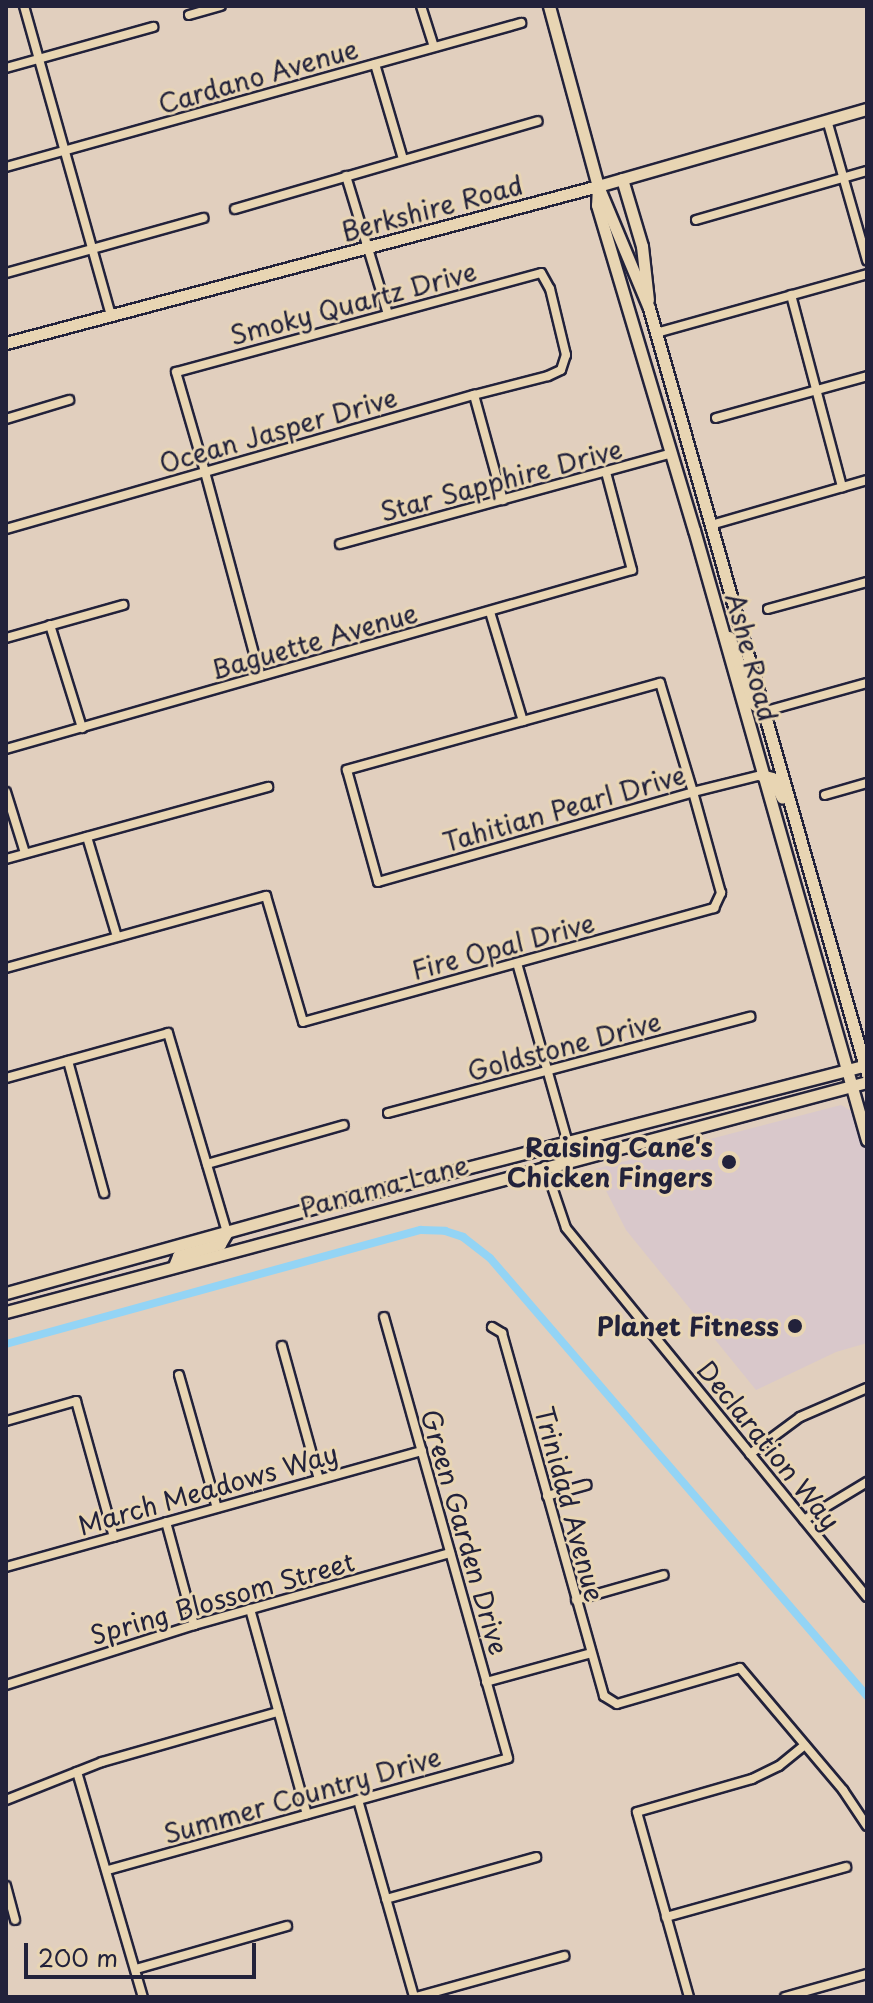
<!DOCTYPE html>
<style>
body{margin:0}
#map{position:relative;width:873px;height:2003px;overflow:hidden;background:#e1cfbe;font-family:"Playpen Sans",sans-serif}
div>[style]{position:absolute}
.built>*{inset:0;background:#d9c8cb}
.canal>*{height:8px;margin:-4px;padding:0 4px;transform-origin:4px;border-radius:4px;background:#93d4f5}
.roads{filter:drop-shadow(2px 0 #22223b) drop-shadow(-2px 0 #22223b) drop-shadow(0 2px #22223b) drop-shadow(0 -2px #22223b)}
.street>*{height:8px;margin:-4px;padding:0 4px;transform-origin:4px;border-radius:4px;background:#e8d5b3}
.secondary>*{height:11px;margin:-5.5px;padding:0 5.5px;transform-origin:5.5px;border-radius:5.5px;background:#e8d5b3}
.dots>*{width:22px;height:22px;translate:-50% -50%;box-sizing:border-box;border:4px solid #e8d5b3;border-radius:50%}
span{translate:-50% -50%;white-space:nowrap;text-align:center;line-height:1.15;-webkit-text-stroke:6px #e8d5b3;paint-order:stroke}
.street-label{font-size:26px;color:#22223b}
.poi-label{font-size:26px;color:#22223b;font-weight:700}
.right{translate:-100% -50%;text-align:right}
.frame{position:absolute;inset:0;border:8px solid #22223b;pointer-events:none}
.scale{position:absolute;left:24px;top:1943px;width:232px;height:36px;box-sizing:border-box;border:4px solid #22223b;border-top:0;padding-left:10px;font-size:24px;line-height:28px;white-space:nowrap;color:#22223b;-webkit-text-stroke:6px #e8d5b3;paint-order:stroke}
</style>
<div id="map">
<div class="built">
<div style="clip-path:polygon(841px 1105px,855px 1113px,867px 1156px,867px 1343px,836px 1352px,756px 1390px,626px 1230px,595px 1169px)"></div>
</div>
<div class="canal">
<div style="left:6px;top:1344px;width:430px;rotate:-15.4deg"></div>
<div style="left:421px;top:1230px;width:24px;rotate:2deg"></div>
<div style="left:445px;top:1231px;width:19px;rotate:18deg"></div>
<div style="left:463px;top:1237px;width:34px;rotate:38deg"></div>
<div style="left:490px;top:1258px;width:578px;rotate:49.28deg"></div>
</div>
<div class="roads">
<div class="street">
<div style="left:24px;top:6px;width:322px;rotate:74.3deg"></div>
<div style="left:421px;top:6px;width:43px;rotate:72.4deg"></div>
<div style="left:189px;top:15px;width:33px;rotate:-16deg"></div>
<div style="left:375px;top:64px;width:99px;rotate:73.6deg"></div>
<div style="left:6px;top:68px;width:153px;rotate:-15.6deg"></div>
<div style="left:827px;top:120px;width:146px;rotate:74.1deg"></div>
<div style="left:6px;top:167px;width:535px;rotate:-15.62deg"></div>
<div style="left:346px;top:176px;width:144px;rotate:73.1deg"></div>
<div style="left:235px;top:209px;width:315px;rotate:-16.2deg"></div>
<div style="left:696px;top:220px;width:178px;rotate:-16deg"></div>
<div style="left:6px;top:273px;width:205px;rotate:-15.6deg"></div>
<div style="left:791px;top:295px;width:199px;rotate:75.1deg"></div>
<div style="left:656px;top:333px;width:219px;rotate:-15.6deg"></div>
<div style="left:474px;top:395px;width:109px;rotate:74.6deg"></div>
<div style="left:716px;top:418px;width:157px;rotate:-15.5deg"></div>
<div style="left:6px;top:419px;width:66px;rotate:-16.8deg"></div>
<div style="left:711px;top:525px;width:162px;rotate:-16.1deg"></div>
<div style="left:6px;top:529px;width:207px;rotate:-16deg"></div>
<div style="left:205px;top:472px;width:280px;rotate:-16deg"></div>
<div style="left:474px;top:395px;width:76px;rotate:-14.4deg"></div>
<div style="left:548px;top:376px;width:14px;rotate:-25deg"></div>
<div style="left:561px;top:370px;width:16px;rotate:-72deg"></div>
<div style="left:566px;top:355px;width:68px;rotate:-103.6deg"></div>
<div style="left:550px;top:289px;width:18px;rotate:-119deg"></div>
<div style="left:541px;top:273px;width:378px;rotate:164.8deg"></div>
<div style="left:176px;top:372px;width:104px;rotate:73.8deg"></div>
<div style="left:205px;top:472px;width:211px;rotate:74.9deg"></div>
<div style="left:340px;top:544px;width:344px;rotate:-15.3deg"></div>
<div style="left:768px;top:609px;width:103px;rotate:-15.3deg"></div>
<div style="left:490px;top:612px;width:114px;rotate:73.2deg"></div>
<div style="left:50px;top:625px;width:108px;rotate:72.7deg"></div>
<div style="left:6px;top:638px;width:122px;rotate:-15.8deg"></div>
<div style="left:766px;top:711px;width:105px;rotate:-15.5deg"></div>
<div style="left:6px;top:749px;width:651px;rotate:-15.96deg"></div>
<div style="left:632px;top:570px;width:101px;rotate:-104.9deg"></div>
<div style="left:6px;top:792px;width:64px;rotate:72.7deg"></div>
<div style="left:825px;top:795px;width:44px;rotate:-15.9deg"></div>
<div style="left:87px;top:837px;width:104px;rotate:73.3deg"></div>
<div style="left:6px;top:859px;width:272px;rotate:-15.4deg"></div>
<div style="left:517px;top:963px;width:187px;rotate:74.2deg"></div>
<div style="left:6px;top:968px;width:270px;rotate:-15.5deg"></div>
<div style="left:266px;top:896px;width:131px;rotate:73.6deg"></div>
<div style="left:303px;top:1022px;width:427px;rotate:-15.5deg"></div>
<div style="left:714px;top:908px;width:17px;rotate:-65deg"></div>
<div style="left:721px;top:893px;width:105px;rotate:-105.5deg"></div>
<div style="left:693px;top:792px;width:114px;rotate:-106.8deg"></div>
<div style="left:660px;top:683px;width:325px;rotate:164.5deg"></div>
<div style="left:347px;top:770px;width:116px;rotate:74.5deg"></div>
<div style="left:378px;top:882px;width:328px;rotate:-15.9deg"></div>
<div style="left:693px;top:792px;width:70px;rotate:-14deg"></div>
<div style="left:68px;top:1061px;width:137px;rotate:74.7deg"></div>
<div style="left:6px;top:1078px;width:168px;rotate:-15.5deg"></div>
<div style="left:168px;top:1033px;width:208px;rotate:73.5deg"></div>
<div style="left:388px;top:1113px;width:375px;rotate:-14.9deg"></div>
<div style="left:207px;top:1164px;width:142px;rotate:-15.9deg"></div>
<div style="left:545px;top:1166px;width:65px;rotate:71.3deg"></div>
<div style="left:566px;top:1228px;width:476px;rotate:50.8deg"></div>
<div style="left:492px;top:1327px;width:12px;rotate:31deg"></div>
<div style="left:502px;top:1333px;width:377px;rotate:74.3deg"></div>
<div style="left:604px;top:1696px;width:15px;rotate:32deg"></div>
<div style="left:617px;top:1704px;width:128px;rotate:-16.3deg"></div>
<div style="left:740px;top:1668px;width:160px;rotate:49.8deg"></div>
<div style="left:843px;top:1790px;width:43px;rotate:56.3deg"></div>
<div style="left:282px;top:1346px;width:138px;rotate:74.5deg"></div>
<div style="left:179px;top:1375px;width:138px;rotate:74.1deg"></div>
<div style="left:6px;top:1421px;width:73px;rotate:-15.9deg"></div>
<div style="left:76px;top:1401px;width:141px;rotate:74.4deg"></div>
<div style="left:750px;top:1454px;width:62px;rotate:-36.5deg"></div>
<div style="left:800px;top:1417px;width:73px;rotate:-23.4deg"></div>
<div style="left:547px;top:1496px;width:41px;rotate:-15.8deg"></div>
<div style="left:804px;top:1520px;width:74px;rotate:-31.1deg"></div>
<div style="left:166px;top:1522px;width:107px;rotate:74.8deg"></div>
<div style="left:6px;top:1567px;width:432px;rotate:-15.6deg"></div>
<div style="left:576px;top:1600px;width:91px;rotate:-15.9deg"></div>
<div style="left:250px;top:1609px;width:213px;rotate:74.5deg"></div>
<div style="left:486px;top:1682px;width:109px;rotate:-15.4deg"></div>
<div style="left:6px;top:1685px;width:197px;rotate:-17.7deg"></div>
<div style="left:194px;top:1625px;width:266px;rotate:-15.7deg"></div>
<div style="left:77px;top:1772px;width:234px;rotate:73.7deg"></div>
<div style="left:6px;top:1800px;width:103px;rotate:-21.6deg"></div>
<div style="left:102px;top:1762px;width:183px;rotate:-15.9deg"></div>
<div style="left:358px;top:1800px;width:205px;rotate:74.1deg"></div>
<div style="left:108px;top:1870px;width:415px;rotate:-15.6deg"></div>
<div style="left:508px;top:1758px;width:458px;rotate:-105.7deg"></div>
<div style="left:6px;top:1886px;width:35px;rotate:75deg"></div>
<div style="left:386px;top:1899px;width:156px;rotate:-15.6deg"></div>
<div style="left:666px;top:1917px;width:187px;rotate:-15.5deg"></div>
<div style="left:136px;top:1969px;width:157px;rotate:-15.9deg"></div>
<div style="left:416px;top:1997px;width:154px;rotate:-15.5deg"></div>
<div style="left:689px;top:1997px;width:192px;rotate:-105.7deg"></div>
<div style="left:637px;top:1812px;width:120px;rotate:-16deg"></div>
<div style="left:752px;top:1779px;width:30px;rotate:-26deg"></div>
<div style="left:779px;top:1766px;width:33px;rotate:-39deg"></div>
<div style="left:785px;top:1997px;width:85px;rotate:-15.7deg"></div>
</div>
<div class="secondary">
<div style="left:549px;top:6px;width:187px;rotate:74.8deg"></div>
<div style="left:598px;top:186px;width:132px;rotate:67.3deg"></div>
<div style="left:649px;top:308px;width:796px;rotate:74.11deg"></div>
<div style="left:622px;top:179px;width:70px;rotate:73.4deg"></div>
<div style="left:642px;top:246px;width:54px;rotate:83.7deg"></div>
<div style="left:598px;top:187px;width:18px;rotate:93deg"></div>
<div style="left:597px;top:205px;width:339px;rotate:73.4deg"></div>
<div style="left:694px;top:530px;width:634px;rotate:74.17deg"></div>
<div style="left:6px;top:343px;width:612px;rotate:-14.85deg"></div>
<div style="left:598px;top:186px;width:280px;rotate:-16deg"></div>
<div style="left:729px;top:637px;width:72px;rotate:69.5deg"></div>
<div style="left:754px;top:704px;width:14px;rotate:30deg"></div>
<div style="left:761px;top:775px;width:11px;rotate:15deg"></div>
<div style="left:772px;top:778px;width:22px;rotate:63deg"></div>
<div style="left:174px;top:1266px;width:11px;rotate:-68deg"></div>
<div style="left:178px;top:1256px;width:44px;rotate:-15.9deg"></div>
<div style="left:220px;top:1244px;width:14px;rotate:-60deg"></div>
<div style="left:6px;top:1293px;width:340px;rotate:-15.5deg"></div>
<div style="left:334px;top:1202px;width:550px;rotate:-14.42deg"></div>
<div style="left:6px;top:1312px;width:891px;rotate:-14.96deg"></div>
</div>
</div>
<div class="dots">
<div style="left:729px;top:1162px;background:#22223b"></div>
<div style="left:795px;top:1326px;background:#22223b"></div>
</div>
<div class="street-label">
<span style="left:258px;top:76px;rotate:-16deg">Cardano Avenue</span>
<span style="left:432px;top:208px;rotate:-15deg">Berkshire Road</span>
<span style="left:353px;top:303px;rotate:-15deg">Smoky Quartz Drive</span>
<span style="left:278px;top:430px;rotate:-16deg">Ocean Jasper Drive</span>
<span style="left:501px;top:480px;rotate:-15deg">Star Sapphire Drive</span>
<span style="left:314px;top:641px;rotate:-16deg">Baguette Avenue</span>
<span style="left:752px;top:657px;rotate:75deg">Ashe Road</span>
<span style="left:564px;top:808px;rotate:-16deg">Tahitian Pearl Drive</span>
<span style="left:503px;top:946px;rotate:-15deg">Fire Opal Drive</span>
<span style="left:564px;top:1046px;rotate:-15deg">Goldstone Drive</span>
<span style="left:384px;top:1186px;rotate:-15deg">Panama Lane</span>
<span style="left:769px;top:1445px;rotate:51deg">Declaration Way</span>
<span style="left:208px;top:1489px;rotate:-16deg">March Meadows Way</span>
<span style="left:570px;top:1504px;rotate:75deg">Trinidad Avenue</span>
<span style="left:465px;top:1532px;rotate:74deg">Green Garden Drive</span>
<span style="left:222px;top:1598px;rotate:-16deg">Spring Blossom Street</span>
<span style="left:302px;top:1795px;rotate:-16deg">Summer Country Drive</span>
</div>
<div class="poi-label">
<span class="right" style="left:713px;top:1162px">Raising Cane's<br>Chicken Fingers</span>
<span class="right" style="left:779px;top:1326px">Planet Fitness</span>
</div>
<div class="frame"></div>
<div class="scale">200 m</div>
</div>
